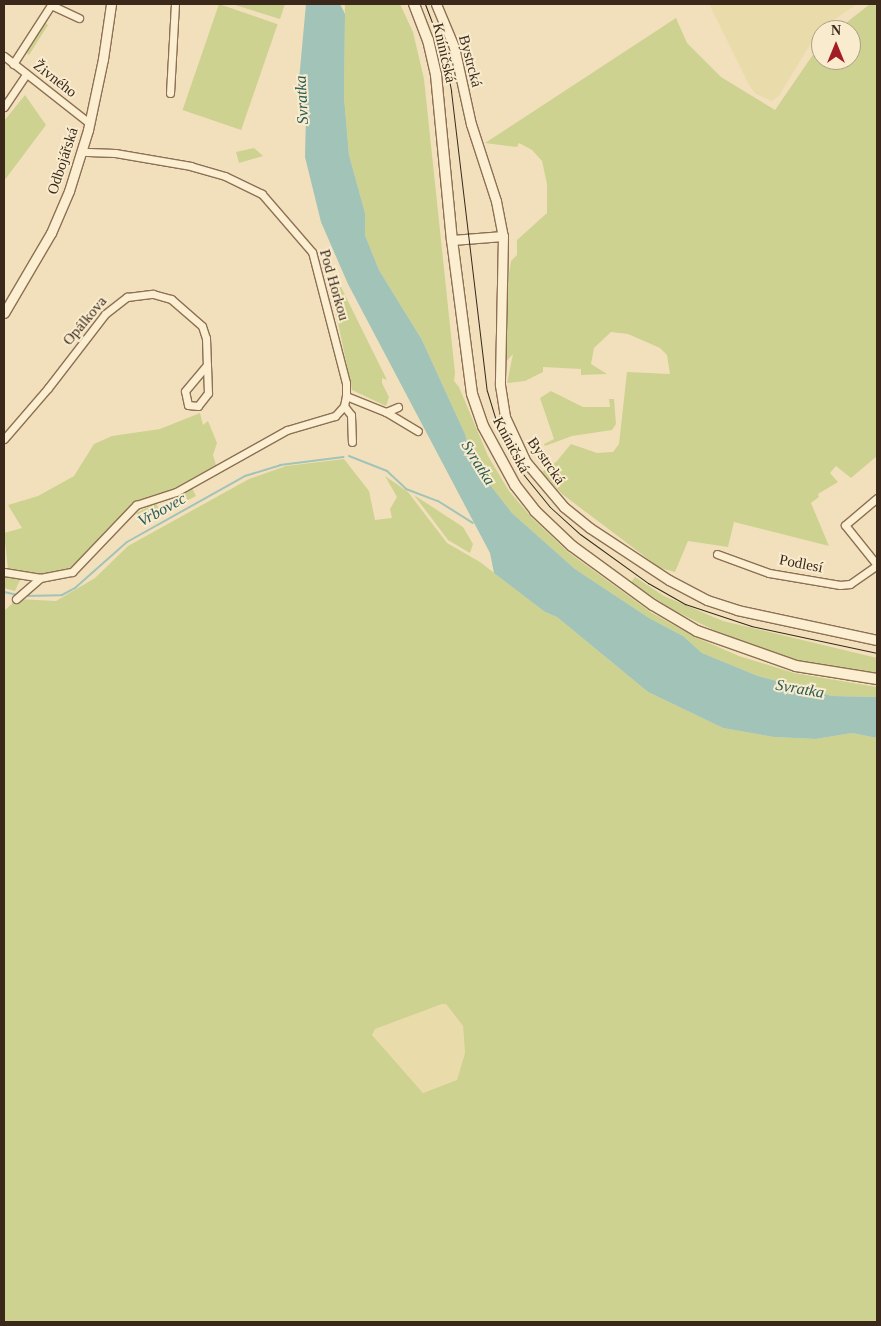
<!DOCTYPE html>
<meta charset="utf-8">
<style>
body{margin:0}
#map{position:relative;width:881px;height:1326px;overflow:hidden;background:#f2e0bd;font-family:Georgia,serif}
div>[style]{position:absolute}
.farmland>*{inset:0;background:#e9dcaa}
.green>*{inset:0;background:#cdd290;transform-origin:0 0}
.water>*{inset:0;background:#a1c3b8}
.stream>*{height:2px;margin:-1px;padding:0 1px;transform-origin:1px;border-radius:1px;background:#a1c3b8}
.roads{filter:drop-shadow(1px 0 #8d7054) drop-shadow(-1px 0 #8d7054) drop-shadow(0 1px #8d7054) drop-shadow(0 -1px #8d7054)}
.minor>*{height:7px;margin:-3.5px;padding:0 3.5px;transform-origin:3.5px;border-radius:3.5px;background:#fceed1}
.tertiary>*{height:9px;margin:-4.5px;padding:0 4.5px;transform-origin:4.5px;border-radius:4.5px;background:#fceed1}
.secondary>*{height:10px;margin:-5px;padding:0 5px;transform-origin:5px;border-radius:5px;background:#fceed1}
.tram>*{height:1px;margin:-0.5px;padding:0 0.5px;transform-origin:0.5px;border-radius:0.5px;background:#3a291b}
span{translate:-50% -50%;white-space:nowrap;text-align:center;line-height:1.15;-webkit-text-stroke:4px #f9ebce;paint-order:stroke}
.street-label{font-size:15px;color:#3a291b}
.water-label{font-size:16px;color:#285c56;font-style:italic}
.frame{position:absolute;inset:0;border:5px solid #3a291b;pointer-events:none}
.north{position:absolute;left:811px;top:20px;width:50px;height:50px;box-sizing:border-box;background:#f9ebce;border:1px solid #ad9d86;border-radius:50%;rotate:0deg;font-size:14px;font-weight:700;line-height:20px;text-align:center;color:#3a291b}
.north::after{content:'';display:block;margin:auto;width:18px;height:22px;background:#a21e24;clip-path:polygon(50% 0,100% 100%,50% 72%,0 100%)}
</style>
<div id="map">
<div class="farmland">
<div style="clip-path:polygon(709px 4px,857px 4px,819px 30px,779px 96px,772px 101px,756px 94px,750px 87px)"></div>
<div style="clip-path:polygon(442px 1004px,446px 1004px,463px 1026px,465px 1053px,457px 1080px,423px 1093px,372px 1035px,375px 1028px)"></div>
</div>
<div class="green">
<div style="left:219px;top:4px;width:62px;height:112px;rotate:19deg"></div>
<div style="clip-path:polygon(232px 4px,285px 4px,280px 19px)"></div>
<div style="clip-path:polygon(345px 4px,400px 4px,413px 32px,424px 79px,455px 373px,454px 381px,459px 387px,488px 456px,509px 491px,532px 518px,568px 552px,652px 613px,695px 637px,739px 656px,794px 673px,877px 687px,877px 697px,832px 696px,758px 676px,702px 653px,683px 636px,649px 618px,575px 569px,512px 513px,473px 463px,465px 434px,422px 340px,379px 270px,365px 235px,365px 213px,349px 155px,344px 97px)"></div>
<div style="clip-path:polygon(870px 4px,877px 4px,877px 456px,851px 478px,836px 466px,830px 473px,838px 482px,818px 494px,819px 497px,811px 503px,829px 546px,734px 522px,728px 547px,688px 541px,675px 572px,660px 568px,562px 494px,542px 472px,556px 462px,571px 444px,597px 453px,613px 452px,619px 444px,627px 372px,670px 374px,667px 355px,660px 348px,628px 334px,611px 332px,594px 348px,591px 364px,607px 374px,581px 375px,581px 369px,543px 367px,543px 372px,525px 381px,507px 383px,513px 354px,503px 365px,506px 294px,511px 261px,517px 255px,517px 240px,547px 213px,547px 184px,542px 161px,532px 150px,519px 143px,517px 147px,485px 143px,676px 18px,687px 43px,721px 77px,775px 110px,821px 43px,821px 60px,851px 60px,851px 30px,837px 30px)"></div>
<div style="clip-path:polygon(42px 21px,48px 25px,29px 55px,24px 51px)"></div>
<div style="clip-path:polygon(25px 95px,46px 125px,4px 181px,4px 121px)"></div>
<div style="clip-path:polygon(254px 148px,263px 156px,239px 163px,236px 152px)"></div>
<div style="clip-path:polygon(341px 287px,387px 380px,382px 378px,382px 383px,389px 397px,386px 406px,352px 390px,332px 294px,334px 289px)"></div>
<div style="clip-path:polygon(551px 391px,583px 407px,610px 407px,609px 399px,614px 399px,616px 424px,612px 430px,572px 436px,545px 446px,544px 444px,554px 439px,540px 398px)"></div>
<div style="clip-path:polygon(200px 413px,203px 425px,208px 421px,217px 443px,213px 455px,216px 465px,171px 490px,134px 502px,77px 565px,46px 576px,8px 569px,4px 533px,22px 528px,8px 505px,38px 496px,74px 476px,94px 444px,112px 436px,160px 429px)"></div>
<div style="clip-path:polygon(evenodd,344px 459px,369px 491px,375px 520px,392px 518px,390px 509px,397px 497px,385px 476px,408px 492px,447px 543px,480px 562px,545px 612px,557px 617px,648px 692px,723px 728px,774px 737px,816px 739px,852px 733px,877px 738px,877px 1322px,4px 1322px,4px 611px,17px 599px,56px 601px,95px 578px,128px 546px,249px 479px,286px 466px,344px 459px,442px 1004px,446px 1004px,463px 1026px,465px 1053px,457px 1080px,423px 1093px,372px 1035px,375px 1029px,442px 1004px)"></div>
<div style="left:192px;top:488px;width:9px;height:18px;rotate:63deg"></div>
<div style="clip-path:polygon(414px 495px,463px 527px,473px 544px,470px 553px,448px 540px)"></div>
<div style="left:156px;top:503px;width:11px;height:22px;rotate:63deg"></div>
<div style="clip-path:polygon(4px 574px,21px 578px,15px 591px,4px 588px)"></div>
<div style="clip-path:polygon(635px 577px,664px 596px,723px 621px,877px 658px,877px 673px,794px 660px,742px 644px,671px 609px,631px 582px)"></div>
</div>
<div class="water">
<div style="clip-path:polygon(306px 4px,340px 4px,345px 14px,344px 97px,349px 155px,365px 213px,365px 235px,379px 270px,422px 340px,465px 434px,473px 463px,512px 513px,575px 569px,649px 618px,683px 636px,702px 653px,758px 676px,832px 696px,877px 697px,877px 738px,852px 733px,816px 739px,774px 737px,723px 728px,648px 692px,557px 617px,545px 612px,494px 573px,490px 553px,348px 284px,321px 222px,305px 157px,306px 115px,299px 80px)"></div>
</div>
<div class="stream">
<div style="left:349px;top:456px;width:41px;rotate:21.5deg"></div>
<div style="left:387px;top:471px;width:26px;rotate:43deg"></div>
<div style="left:406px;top:489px;width:34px;rotate:21deg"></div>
<div style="left:438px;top:501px;width:41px;rotate:32.2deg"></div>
<div style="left:4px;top:592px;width:14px;rotate:12deg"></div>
<div style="left:23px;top:596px;width:39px;rotate:-1deg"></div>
<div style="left:62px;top:595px;width:15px;rotate:-28deg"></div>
<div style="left:75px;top:588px;width:69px;rotate:-41.5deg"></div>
<div style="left:127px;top:542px;width:135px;rotate:-29.2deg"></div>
<div style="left:245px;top:476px;width:37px;rotate:-17deg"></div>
<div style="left:280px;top:465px;width:64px;rotate:-7.2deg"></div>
</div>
<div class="roads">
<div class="minor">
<div style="left:4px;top:56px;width:108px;rotate:38.2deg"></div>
<div style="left:13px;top:64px;width:70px;rotate:-57.2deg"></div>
<div style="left:51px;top:5px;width:31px;rotate:25deg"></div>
<div style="left:170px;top:93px;width:89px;rotate:-86.8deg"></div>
<div style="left:4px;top:107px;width:40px;rotate:-56deg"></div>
<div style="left:346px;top:396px;width:43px;rotate:21.8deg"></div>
<div style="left:386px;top:412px;width:37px;rotate:31deg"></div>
<div style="left:344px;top:406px;width:11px;rotate:52deg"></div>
<div style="left:351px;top:415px;width:27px;rotate:88deg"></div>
<div style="left:386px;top:412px;width:13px;rotate:-23deg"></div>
<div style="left:4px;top:439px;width:67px;rotate:-49.2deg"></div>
<div style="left:48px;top:388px;width:93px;rotate:-52.4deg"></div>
<div style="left:105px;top:314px;width:28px;rotate:-38deg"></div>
<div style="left:127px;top:297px;width:26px;rotate:-7deg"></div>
<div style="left:153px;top:294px;width:19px;rotate:16deg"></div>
<div style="left:171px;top:299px;width:41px;rotate:41.1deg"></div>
<div style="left:202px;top:326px;width:13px;rotate:72deg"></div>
<div style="left:206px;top:338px;width:27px;rotate:88deg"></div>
<div style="left:207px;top:365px;width:28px;rotate:88deg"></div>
<div style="left:208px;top:393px;width:16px;rotate:128deg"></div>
<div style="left:198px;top:406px;width:10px;rotate:-174deg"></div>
<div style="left:188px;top:405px;width:14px;rotate:-102deg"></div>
<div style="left:185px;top:391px;width:34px;rotate:-50deg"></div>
<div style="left:877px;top:498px;width:42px;rotate:139.8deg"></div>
<div style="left:845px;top:525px;width:51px;rotate:51.3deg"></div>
<div style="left:717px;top:554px;width:55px;rotate:20.1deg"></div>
<div style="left:769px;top:573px;width:72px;rotate:9.6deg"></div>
<div style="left:840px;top:585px;width:10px;rotate:-6deg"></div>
<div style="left:850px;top:584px;width:33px;rotate:-35deg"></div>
<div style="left:4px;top:572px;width:36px;rotate:9deg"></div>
<div style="left:16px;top:599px;width:32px;rotate:-41deg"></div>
<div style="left:40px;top:578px;width:33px;rotate:-11deg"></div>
<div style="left:72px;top:572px;width:93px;rotate:-46.3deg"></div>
<div style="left:136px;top:505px;width:42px;rotate:-18deg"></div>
<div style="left:176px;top:492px;width:127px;rotate:-29.2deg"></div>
<div style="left:287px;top:430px;width:50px;rotate:-16.3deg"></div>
<div style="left:335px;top:416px;width:13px;rotate:-48deg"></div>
<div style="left:344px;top:406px;width:10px;rotate:-79deg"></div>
<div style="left:346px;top:396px;width:13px;rotate:-90deg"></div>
<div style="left:346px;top:383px;width:135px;rotate:-104.5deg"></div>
<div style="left:312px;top:252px;width:77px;rotate:-130.8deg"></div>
<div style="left:262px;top:194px;width:41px;rotate:-154.1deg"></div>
<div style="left:225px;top:176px;width:35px;rotate:-164deg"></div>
<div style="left:191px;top:166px;width:77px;rotate:-170.3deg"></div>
<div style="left:115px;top:153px;width:34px;rotate:-178deg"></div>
</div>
<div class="tertiary">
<div style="left:436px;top:4px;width:47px;rotate:67.3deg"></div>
<div style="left:454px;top:47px;width:79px;rotate:77.6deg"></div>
<div style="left:471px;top:124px;width:81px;rotate:72deg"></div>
<div style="left:496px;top:201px;width:36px;rotate:79deg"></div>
<div style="left:503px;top:236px;width:149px;rotate:91.2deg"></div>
<div style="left:500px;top:385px;width:32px;rotate:81deg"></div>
<div style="left:505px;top:417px;width:50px;rotate:65deg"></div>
<div style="left:526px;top:462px;width:59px;rotate:49.8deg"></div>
<div style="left:564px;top:507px;width:33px;rotate:39deg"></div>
<div style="left:590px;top:528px;width:95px;rotate:33.4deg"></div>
<div style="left:669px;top:580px;width:43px;rotate:27.8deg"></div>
<div style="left:707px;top:600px;width:32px;rotate:18deg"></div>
<div style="left:737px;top:610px;width:143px;rotate:12.1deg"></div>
<div style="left:452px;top:240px;width:51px;rotate:-4.5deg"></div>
<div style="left:4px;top:313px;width:93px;rotate:-59.6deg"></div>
<div style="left:51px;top:233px;width:46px;rotate:-66.8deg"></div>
<div style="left:69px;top:191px;width:64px;rotate:-72.7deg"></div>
<div style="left:88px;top:130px;width:73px;rotate:-78.1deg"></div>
<div style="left:103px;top:59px;width:56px;rotate:-81.7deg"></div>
</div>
<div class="secondary">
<div style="left:414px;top:4px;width:39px;rotate:69deg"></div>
<div style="left:428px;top:40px;width:36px;rotate:77deg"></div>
<div style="left:436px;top:75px;width:166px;rotate:84.5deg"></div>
<div style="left:452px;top:240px;width:155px;rotate:82.6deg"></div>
<div style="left:472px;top:394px;width:34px;rotate:71deg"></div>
<div style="left:483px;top:426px;width:67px;rotate:61.5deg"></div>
<div style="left:515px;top:485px;width:33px;rotate:52deg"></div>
<div style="left:535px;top:511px;width:51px;rotate:43.4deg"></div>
<div style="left:572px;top:546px;width:100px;rotate:36.1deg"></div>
<div style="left:653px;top:605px;width:51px;rotate:30.6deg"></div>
<div style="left:697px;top:631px;width:105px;rotate:19.5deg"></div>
<div style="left:796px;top:666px;width:82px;rotate:9.1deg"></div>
</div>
</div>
<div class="tram">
<div style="left:425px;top:4px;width:53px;rotate:69.2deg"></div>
<div style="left:444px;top:54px;width:38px;rotate:79deg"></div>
<div style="left:451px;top:91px;width:302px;rotate:83.2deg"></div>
<div style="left:487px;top:391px;width:48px;rotate:73.1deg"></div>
<div style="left:501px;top:437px;width:37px;rotate:61deg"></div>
<div style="left:519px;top:469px;width:49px;rotate:50.8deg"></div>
<div style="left:550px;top:507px;width:40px;rotate:42deg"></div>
<div style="left:580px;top:534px;width:84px;rotate:35.8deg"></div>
<div style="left:648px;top:583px;width:43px;rotate:29.6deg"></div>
<div style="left:685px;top:604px;width:70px;rotate:18.4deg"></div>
<div style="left:751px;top:626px;width:129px;rotate:12.1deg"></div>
</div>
<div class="street-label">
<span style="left:444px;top:53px;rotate:77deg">Kníničská</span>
<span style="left:470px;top:61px;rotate:75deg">Bystrcká</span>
<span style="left:55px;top:79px;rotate:38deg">Živného</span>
<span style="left:63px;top:161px;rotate:-72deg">Odbojářská</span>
<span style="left:334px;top:285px;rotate:74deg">Pod Horkou</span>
<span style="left:85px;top:321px;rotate:-50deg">Opálkova</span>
<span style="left:511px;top:445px;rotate:62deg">Kníničská</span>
<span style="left:546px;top:461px;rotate:55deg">Bystrcká</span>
<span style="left:801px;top:564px;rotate:11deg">Podlesí</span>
</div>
<div class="water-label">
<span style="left:302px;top:100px;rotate:-93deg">Svratka</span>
<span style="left:478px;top:463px;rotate:58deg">Svratka</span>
<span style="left:162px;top:510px;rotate:-29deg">Vrbovec</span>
<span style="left:800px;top:689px;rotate:10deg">Svratka</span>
</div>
<div class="frame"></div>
<div class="north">N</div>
</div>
